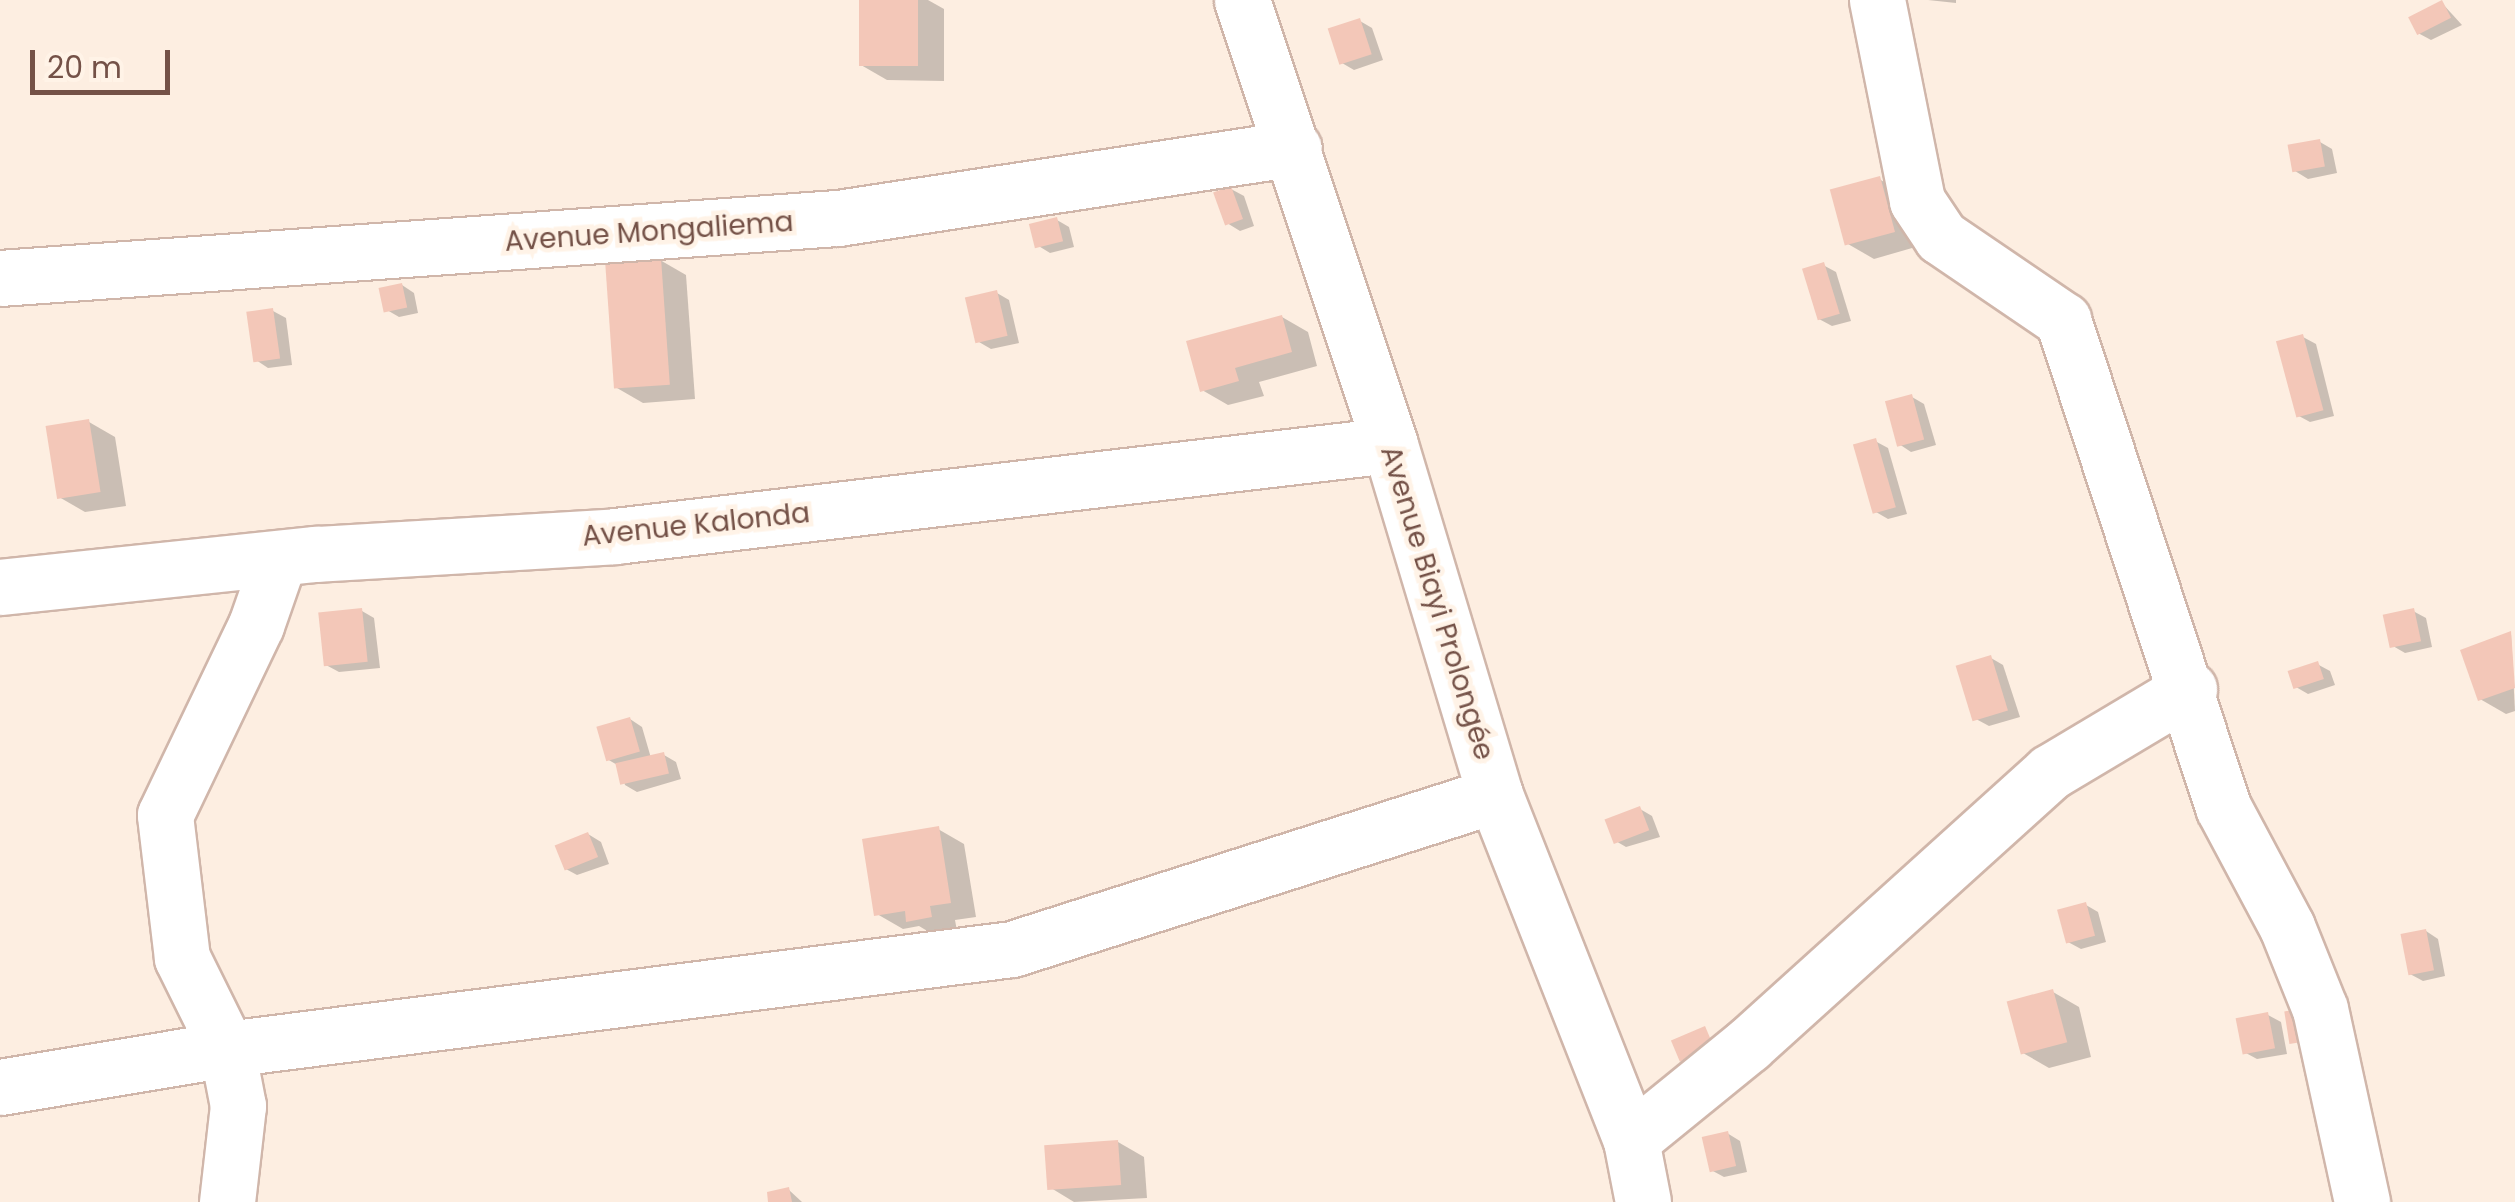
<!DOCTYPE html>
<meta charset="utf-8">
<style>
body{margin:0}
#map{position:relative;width:2515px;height:1202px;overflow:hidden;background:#fdeee1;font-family:Poppins,sans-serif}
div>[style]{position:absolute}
.shadow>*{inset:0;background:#0003}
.building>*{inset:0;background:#f3c7b8;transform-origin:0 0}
.roads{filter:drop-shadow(2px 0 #d0b6aa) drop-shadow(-2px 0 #d0b6aa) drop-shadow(0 2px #d0b6aa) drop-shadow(0 -2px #d0b6aa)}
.minor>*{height:55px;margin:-27.5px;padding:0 27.5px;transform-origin:27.5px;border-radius:27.5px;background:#fff}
span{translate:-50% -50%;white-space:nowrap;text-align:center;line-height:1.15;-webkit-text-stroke:9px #fff3e7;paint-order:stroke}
.street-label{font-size:28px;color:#745147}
.scale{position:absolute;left:30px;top:50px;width:140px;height:45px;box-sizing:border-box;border:5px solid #745147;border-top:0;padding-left:12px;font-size:30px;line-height:35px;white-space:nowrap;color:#745147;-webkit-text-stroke:8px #fff3e7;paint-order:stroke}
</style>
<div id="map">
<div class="shadow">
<div style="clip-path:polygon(861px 0,928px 0,944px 9px,944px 81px,887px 80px,861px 65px)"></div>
<div style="clip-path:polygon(1928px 0,1956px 0,1956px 3px)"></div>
<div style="clip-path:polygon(2441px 2px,2462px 25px,2431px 40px,2418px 33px)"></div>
<div style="clip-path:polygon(1360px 21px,1372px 28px,1383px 60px,1354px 70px,1342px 63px)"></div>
<div style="clip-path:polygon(2320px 142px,2332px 149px,2337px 173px,2308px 179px,2295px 171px)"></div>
<div style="clip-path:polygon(1879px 179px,1905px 194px,1919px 246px,1874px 259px,1848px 244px)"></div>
<div style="clip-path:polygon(1231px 189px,1244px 196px,1254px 226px,1240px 231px,1227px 223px)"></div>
<div style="clip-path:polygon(1057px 220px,1069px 227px,1074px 247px,1050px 253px,1037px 245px)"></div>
<div style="clip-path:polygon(660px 260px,686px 275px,695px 399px,643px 403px,617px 388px)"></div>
<div style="clip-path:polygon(1823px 265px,1836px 272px,1851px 321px,1832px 326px,1819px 319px)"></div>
<div style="clip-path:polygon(402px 285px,414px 293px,418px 313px,399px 317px,387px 310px)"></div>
<div style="clip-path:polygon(997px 293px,1009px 300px,1019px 343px,991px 349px,979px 342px)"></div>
<div style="clip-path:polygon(273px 311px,286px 318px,292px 365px,268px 368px,256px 360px)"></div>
<div style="clip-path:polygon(1282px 317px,1308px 332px,1317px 366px,1259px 382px,1264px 396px,1228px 405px,1202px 390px)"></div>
<div style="clip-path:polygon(2303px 337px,2316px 344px,2334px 416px,2310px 422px,2297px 415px)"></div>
<div style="clip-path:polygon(1912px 397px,1924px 404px,1936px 445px,1911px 452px,1899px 444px)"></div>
<div style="clip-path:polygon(89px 422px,115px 437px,126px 506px,85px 512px,59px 497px)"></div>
<div style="clip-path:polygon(1875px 441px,1888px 448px,1907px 514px,1888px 519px,1876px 512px)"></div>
<div style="clip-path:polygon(362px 611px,374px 618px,380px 668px,339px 672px,326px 665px)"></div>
<div style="clip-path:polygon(2413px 611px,2426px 618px,2432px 647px,2405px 653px,2393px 646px)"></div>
<div style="clip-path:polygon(2511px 634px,2515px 711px,2506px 714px,2480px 699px)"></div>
<div style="clip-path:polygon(1991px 658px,2003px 665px,2020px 717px,1989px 726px,1976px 719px)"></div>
<div style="clip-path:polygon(2317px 664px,2330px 671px,2335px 685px,2308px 694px,2296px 687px)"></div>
<div style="clip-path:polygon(630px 719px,642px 727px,651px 758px,664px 755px,676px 762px,681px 779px,637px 792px,625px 785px,619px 766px,607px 759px)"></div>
<div style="clip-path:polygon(1640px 809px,1652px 816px,1660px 837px,1626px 847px,1614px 840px)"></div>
<div style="clip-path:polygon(938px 829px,964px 844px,976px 917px,955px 920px,957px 931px,934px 935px,919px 926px,903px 929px,877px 914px)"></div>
<div style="clip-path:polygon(588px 834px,601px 842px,609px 864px,577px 875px,564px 868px)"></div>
<div style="clip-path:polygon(2086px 905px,2098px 912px,2106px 942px,2081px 949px,2068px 942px)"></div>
<div style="clip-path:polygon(2426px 931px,2438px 939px,2445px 976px,2423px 981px,2410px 974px)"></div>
<div style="clip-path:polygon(2053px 992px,2079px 1007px,2091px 1057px,2049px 1068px,2023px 1053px)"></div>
<div style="clip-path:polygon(2268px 1015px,2281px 1022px,2287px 1054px,2257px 1059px,2244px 1052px)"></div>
<div style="clip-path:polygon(1727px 1133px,1740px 1141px,1747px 1172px,1724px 1177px,1711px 1170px)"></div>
<div style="clip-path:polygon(1118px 1142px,1144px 1157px,1147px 1198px,1074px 1202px,1051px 1188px)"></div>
<div style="clip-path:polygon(789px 1190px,802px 1202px,771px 1202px)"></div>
</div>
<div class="building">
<div style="left:859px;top:0;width:59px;height:66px"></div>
<div style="left:2442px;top:0;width:20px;height:38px;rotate:63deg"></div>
<div style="left:1360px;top:18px;width:38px;height:34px;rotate:72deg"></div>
<div style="left:2320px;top:139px;width:28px;height:33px;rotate:80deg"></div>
<div style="left:1880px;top:176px;width:58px;height:52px;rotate:75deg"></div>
<div style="left:1231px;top:186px;width:35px;height:19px;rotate:70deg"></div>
<div style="left:1057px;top:217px;width:25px;height:29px;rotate:76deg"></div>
<div style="left:661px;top:258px;width:127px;height:56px;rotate:86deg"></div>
<div style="left:1824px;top:262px;width:54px;height:23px;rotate:73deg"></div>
<div style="left:402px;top:283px;width:25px;height:24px;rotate:78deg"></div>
<div style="left:997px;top:290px;width:47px;height:33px;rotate:77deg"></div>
<div style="left:273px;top:308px;width:51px;height:27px;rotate:82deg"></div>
<div style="clip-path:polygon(1282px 315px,1292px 352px,1235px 368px,1239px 381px,1200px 392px,1186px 341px)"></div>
<div style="left:2303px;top:334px;width:79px;height:28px;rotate:75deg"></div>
<div style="left:1912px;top:394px;width:47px;height:28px;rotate:75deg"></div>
<div style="left:89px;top:419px;width:74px;height:44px;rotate:81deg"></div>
<div style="left:1876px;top:438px;width:72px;height:24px;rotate:74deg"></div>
<div style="left:362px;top:608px;width:54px;height:44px;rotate:84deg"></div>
<div style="left:2414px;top:608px;width:34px;height:32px;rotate:78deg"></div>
<div style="clip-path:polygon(2511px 631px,2515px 688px,2478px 701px,2460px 650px)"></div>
<div style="left:1991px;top:655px;width:58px;height:37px;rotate:73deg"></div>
<div style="left:2318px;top:661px;width:19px;height:32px;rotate:72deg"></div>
<div style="left:630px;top:717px;width:36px;height:35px;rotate:74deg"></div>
<div style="left:664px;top:752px;width:22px;height:50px;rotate:77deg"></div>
<div style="left:1640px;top:806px;width:26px;height:38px;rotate:69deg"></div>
<div style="clip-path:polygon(939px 826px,951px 903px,930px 906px,932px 917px,906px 922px,905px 911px,874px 916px,862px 839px)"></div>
<div style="left:588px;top:832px;width:27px;height:36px;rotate:68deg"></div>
<div style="left:2086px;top:902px;width:35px;height:30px;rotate:75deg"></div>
<div style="left:2426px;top:929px;width:42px;height:26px;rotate:79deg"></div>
<div style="left:2053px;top:989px;width:55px;height:48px;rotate:75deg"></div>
<div style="left:2306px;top:1008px;width:33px;height:22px;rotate:81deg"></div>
<div style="left:2268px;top:1012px;width:37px;height:33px;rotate:79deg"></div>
<div style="left:1705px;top:1026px;width:23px;height:37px;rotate:67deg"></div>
<div style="left:1728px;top:1131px;width:36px;height:27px;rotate:77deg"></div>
<div style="left:1118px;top:1140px;width:45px;height:74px;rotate:86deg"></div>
<div style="clip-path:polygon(789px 1187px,792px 1202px,768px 1202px,767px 1192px)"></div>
</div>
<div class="roads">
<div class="minor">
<div style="left:1242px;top:0;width:469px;rotate:71.6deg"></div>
<div style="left:1390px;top:445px;width:365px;rotate:73.3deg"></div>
<div style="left:1495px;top:795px;width:371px;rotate:68.5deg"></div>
<div style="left:1631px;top:1140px;width:63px;rotate:79deg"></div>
<div style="left:1877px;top:0;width:205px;rotate:78.7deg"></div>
<div style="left:1917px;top:201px;width:43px;rotate:56.3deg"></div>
<div style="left:1941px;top:237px;width:148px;rotate:34.2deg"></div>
<div style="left:2063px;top:320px;width:513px;rotate:71.81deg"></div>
<div style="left:2223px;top:807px;width:136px;rotate:61.9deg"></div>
<div style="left:2287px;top:927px;width:88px;rotate:68.1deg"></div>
<div style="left:2320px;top:1009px;width:198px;rotate:77.7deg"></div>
<div style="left:0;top:278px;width:840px;rotate:-4.1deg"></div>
<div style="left:838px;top:218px;width:461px;rotate:-8.7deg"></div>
<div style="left:0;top:587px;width:318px;rotate:-6deg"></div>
<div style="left:316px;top:554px;width:300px;rotate:-3.4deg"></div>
<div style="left:615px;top:536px;width:780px;rotate:-6.7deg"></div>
<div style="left:0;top:1087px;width:230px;rotate:-9.5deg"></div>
<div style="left:227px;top:1049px;width:791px;rotate:-7.26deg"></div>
<div style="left:1012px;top:949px;width:507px;rotate:-17.68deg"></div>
<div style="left:1631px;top:1140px;width:151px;rotate:-39.1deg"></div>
<div style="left:1748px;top:1045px;width:407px;rotate:-42.1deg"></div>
<div style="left:2050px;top:772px;width:162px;rotate:-30.8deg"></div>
<div style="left:227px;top:1202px;width:97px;rotate:-83.5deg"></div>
<div style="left:238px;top:1106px;width:58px;rotate:-100.9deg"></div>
<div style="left:227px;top:1049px;width:102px;rotate:-116.3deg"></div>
<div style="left:182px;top:958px;width:144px;rotate:-96.8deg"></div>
<div style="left:165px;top:815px;width:211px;rotate:-64.4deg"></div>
<div style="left:256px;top:625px;width:70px;rotate:-70.8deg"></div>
</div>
</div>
<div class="street-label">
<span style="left:649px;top:232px;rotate:-4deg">Avenue Mongaliema</span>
<span style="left:696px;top:525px;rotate:-6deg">Avenue Kalonda</span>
<span style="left:1437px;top:603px;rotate:73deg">Avenue Biayi Prolongée</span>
</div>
<div class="scale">20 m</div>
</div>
